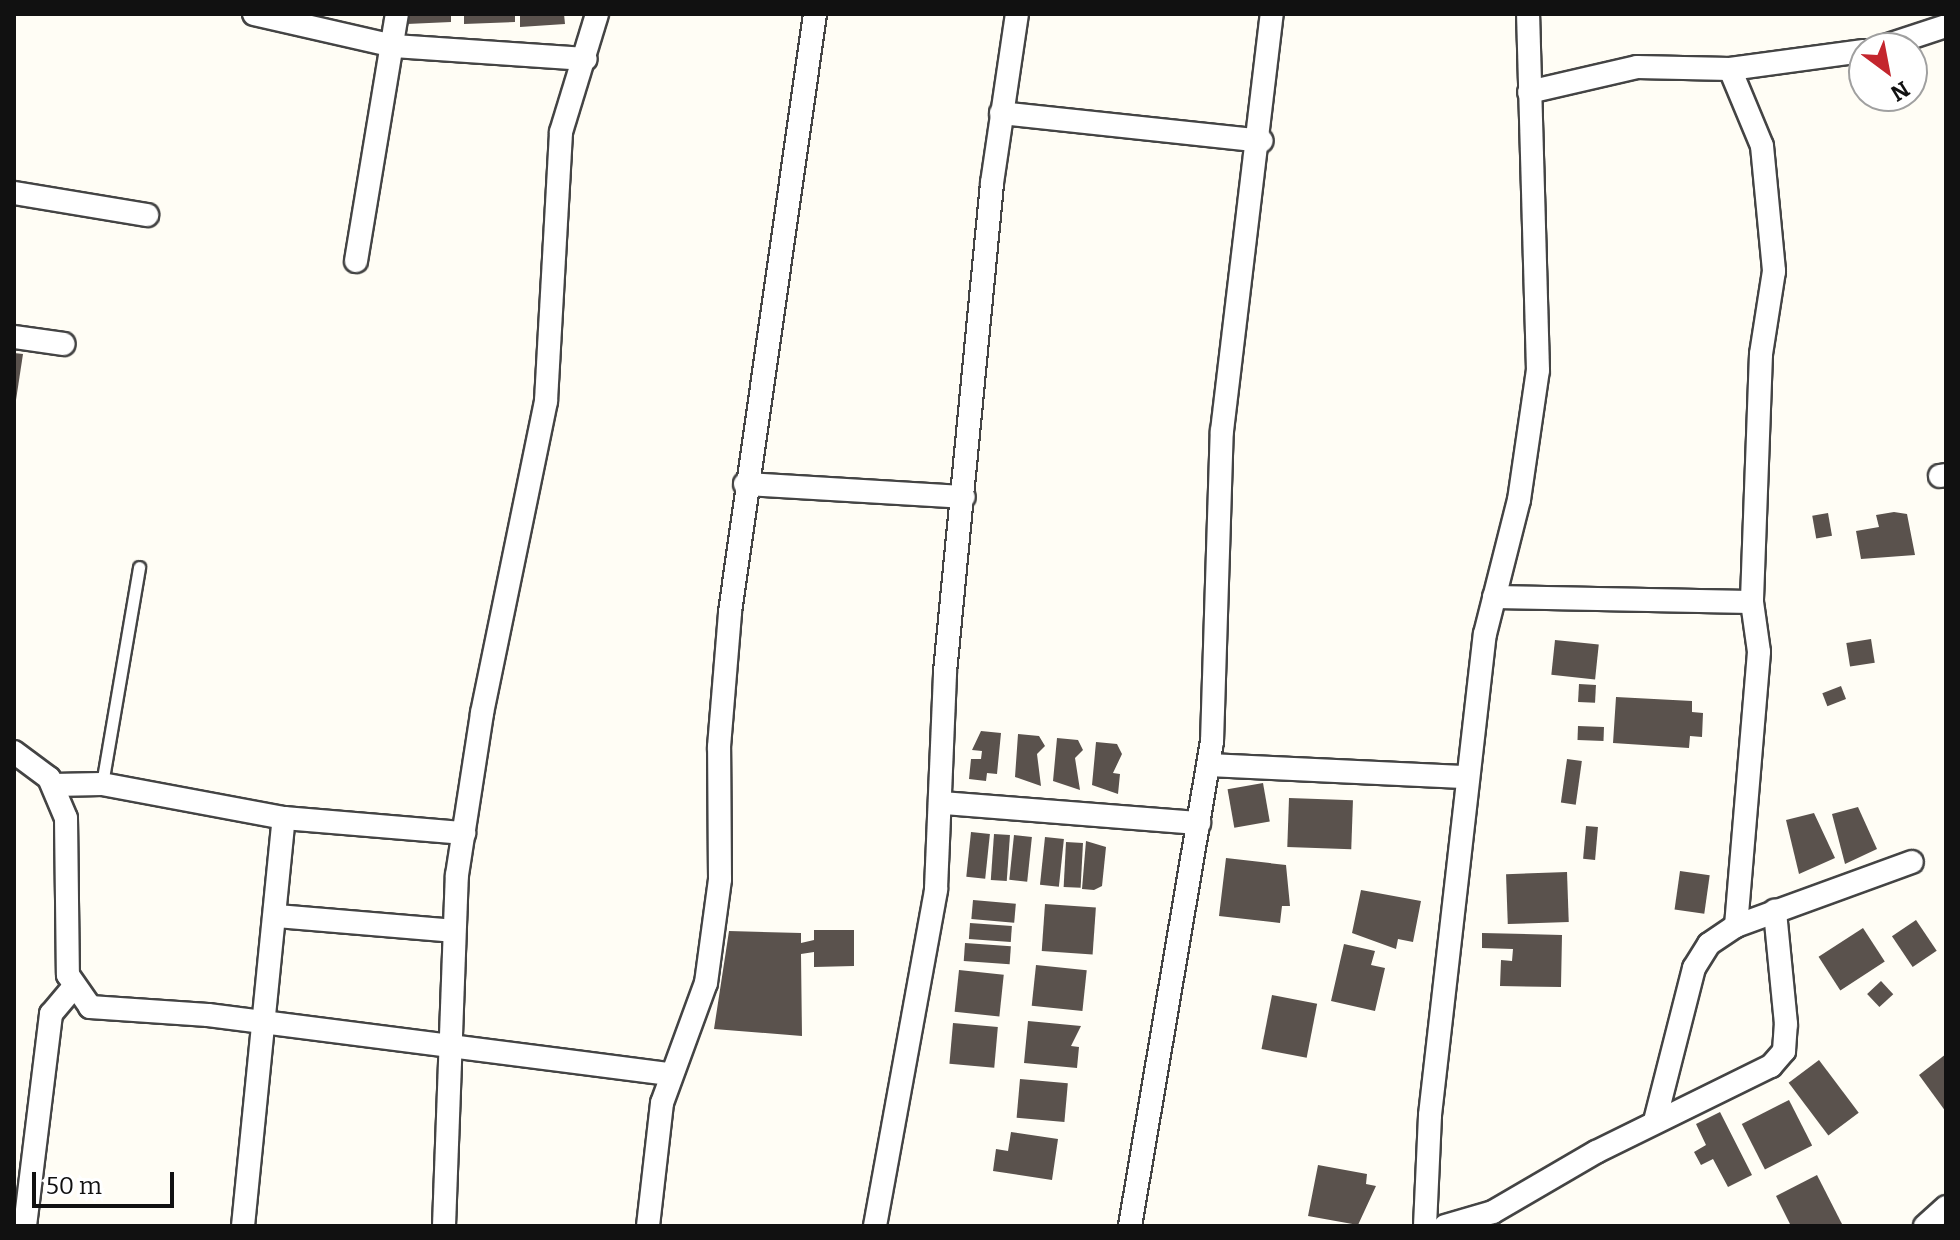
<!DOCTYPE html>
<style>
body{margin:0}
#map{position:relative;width:1960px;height:1240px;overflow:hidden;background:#fffdf5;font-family:Bitter,serif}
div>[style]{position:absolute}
.building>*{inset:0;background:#5a524d;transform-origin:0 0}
.roads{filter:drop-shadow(2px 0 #444) drop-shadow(-2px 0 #444) drop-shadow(0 2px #444) drop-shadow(0 -2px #444)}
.lane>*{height:11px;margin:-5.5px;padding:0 5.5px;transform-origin:5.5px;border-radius:5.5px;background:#fff}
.street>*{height:22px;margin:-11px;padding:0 11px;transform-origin:11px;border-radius:11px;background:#fff}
span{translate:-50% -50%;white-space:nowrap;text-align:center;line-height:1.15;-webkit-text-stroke:8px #fff;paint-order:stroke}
.frame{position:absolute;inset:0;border:16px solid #111;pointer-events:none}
.north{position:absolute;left:1848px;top:32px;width:80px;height:80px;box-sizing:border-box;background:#fff;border:2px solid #a0a0a0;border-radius:50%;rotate:148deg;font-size:22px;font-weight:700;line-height:32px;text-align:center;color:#111}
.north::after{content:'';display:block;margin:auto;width:28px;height:36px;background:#c4262e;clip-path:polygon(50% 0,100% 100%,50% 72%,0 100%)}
.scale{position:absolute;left:32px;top:1172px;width:142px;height:36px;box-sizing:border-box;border:4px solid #111;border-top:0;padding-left:10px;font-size:24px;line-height:28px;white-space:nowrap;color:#111;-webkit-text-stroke:6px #fff;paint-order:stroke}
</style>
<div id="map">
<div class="building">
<div style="clip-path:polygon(407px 14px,451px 14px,451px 22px,407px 24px)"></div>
<div style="clip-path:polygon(464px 14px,515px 14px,515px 22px,464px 24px)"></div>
<div style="clip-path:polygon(520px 14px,564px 14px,565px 24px,520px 27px)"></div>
<div style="clip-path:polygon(14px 353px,23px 354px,16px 400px,14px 400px)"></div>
<div style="clip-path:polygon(1894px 512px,1907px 514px,1915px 555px,1861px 559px,1856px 531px,1879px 527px,1876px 515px)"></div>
<div style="left:1828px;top:513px;width:23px;height:16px;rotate:80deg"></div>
<div style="left:1871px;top:639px;width:24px;height:25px;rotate:81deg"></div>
<div style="left:1555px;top:640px;width:44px;height:35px;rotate:6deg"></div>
<div style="left:1579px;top:684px;width:17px;height:18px;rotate:3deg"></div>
<div style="left:1841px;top:686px;width:14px;height:20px;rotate:69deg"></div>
<div style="clip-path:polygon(1616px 697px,1692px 701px,1692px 712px,1703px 713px,1702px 737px,1690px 736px,1689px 748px,1613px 743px)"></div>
<div style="left:1578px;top:726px;width:26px;height:14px;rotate:2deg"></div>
<div style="clip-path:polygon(981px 731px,1001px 733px,997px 774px,987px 773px,986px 781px,969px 779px,971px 759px,981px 759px,982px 751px,972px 750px)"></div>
<div style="clip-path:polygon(1018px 734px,1039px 736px,1045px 746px,1037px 754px,1041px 786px,1015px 777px)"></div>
<div style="clip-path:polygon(1057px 738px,1078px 740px,1083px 750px,1075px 758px,1080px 790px,1053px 781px)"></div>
<div style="clip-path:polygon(1096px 742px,1117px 744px,1122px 754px,1113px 773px,1120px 774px,1118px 794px,1092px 785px)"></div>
<div style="left:1567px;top:759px;width:15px;height:44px;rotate:8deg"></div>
<div style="left:1263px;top:783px;width:39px;height:36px;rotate:80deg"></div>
<div style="left:1289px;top:798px;width:64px;height:49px;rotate:2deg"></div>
<div style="clip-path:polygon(1858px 807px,1877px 849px,1845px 864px,1832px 814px)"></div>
<div style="clip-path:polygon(1814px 813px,1835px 858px,1799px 874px,1786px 820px)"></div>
<div style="left:1586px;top:826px;width:12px;height:33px;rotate:5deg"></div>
<div style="left:971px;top:832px;width:19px;height:45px;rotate:6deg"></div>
<div style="left:994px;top:834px;width:16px;height:46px;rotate:4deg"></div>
<div style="left:1014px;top:835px;width:18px;height:45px;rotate:6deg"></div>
<div style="left:1045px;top:837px;width:19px;height:48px;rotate:6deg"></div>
<div style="clip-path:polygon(1086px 841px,1106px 847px,1102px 886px,1094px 890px,1082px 889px)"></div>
<div style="left:1066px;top:842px;width:17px;height:45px;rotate:3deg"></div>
<div style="clip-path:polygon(1226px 858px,1286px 865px,1290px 906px,1282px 906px,1280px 923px,1219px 916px)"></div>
<div style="left:1680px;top:871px;width:30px;height:39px;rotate:8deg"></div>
<div style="left:1567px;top:872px;width:50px;height:61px;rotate:88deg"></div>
<div style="clip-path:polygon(1361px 890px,1421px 901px,1413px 942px,1398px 939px,1396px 949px,1352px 933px)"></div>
<div style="left:973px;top:900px;width:43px;height:19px;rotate:5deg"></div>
<div style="left:1045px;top:904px;width:51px;height:47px;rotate:4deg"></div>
<div style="left:1916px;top:920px;width:37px;height:29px;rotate:56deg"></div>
<div style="left:970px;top:923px;width:42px;height:16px;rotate:4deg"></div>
<div style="left:1863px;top:928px;width:40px;height:53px;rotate:57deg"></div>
<div style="clip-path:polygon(814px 930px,854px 930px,854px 966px,814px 967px,814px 952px,801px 954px,802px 1036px,714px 1029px,729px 931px,801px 933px,801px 943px,814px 940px)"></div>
<div style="clip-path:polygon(1482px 933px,1562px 935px,1561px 987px,1500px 986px,1501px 960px,1512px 961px,1513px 949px,1482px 948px)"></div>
<div style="left:965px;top:943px;width:46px;height:18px;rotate:4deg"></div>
<div style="clip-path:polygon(1344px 944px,1375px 951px,1371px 965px,1385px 968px,1375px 1011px,1331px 1001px)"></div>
<div style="left:1036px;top:965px;width:51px;height:41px;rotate:6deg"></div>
<div style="left:959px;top:970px;width:45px;height:42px;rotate:6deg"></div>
<div style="left:1881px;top:981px;width:18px;height:19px;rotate:47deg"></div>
<div style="left:1272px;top:995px;width:46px;height:55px;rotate:11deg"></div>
<div style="clip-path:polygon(1028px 1021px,1081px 1026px,1071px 1046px,1079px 1047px,1077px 1068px,1024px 1063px)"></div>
<div style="left:953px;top:1023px;width:45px;height:41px;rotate:5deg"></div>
<div style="clip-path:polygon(1946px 1054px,1946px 1112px,1919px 1075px)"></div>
<div style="left:1819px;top:1060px;width:66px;height:38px;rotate:53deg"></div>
<div style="left:1020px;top:1079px;width:48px;height:39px;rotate:5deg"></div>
<div style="left:1789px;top:1100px;width:51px;height:53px;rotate:63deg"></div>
<div style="clip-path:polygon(1720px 1112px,1752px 1175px,1728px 1187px,1713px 1159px,1701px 1165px,1694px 1152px,1706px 1145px,1696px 1124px)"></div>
<div style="clip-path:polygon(1011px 1132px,1058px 1139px,1052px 1180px,993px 1171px,996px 1149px,1008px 1151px)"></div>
<div style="clip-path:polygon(1318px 1165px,1367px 1174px,1366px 1184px,1376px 1186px,1358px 1225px,1308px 1216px)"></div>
<div style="clip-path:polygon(1817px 1175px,1843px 1226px,1791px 1226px,1776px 1196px)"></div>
</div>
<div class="roads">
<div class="lane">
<div style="left:102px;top:784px;width:220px;rotate:-80.3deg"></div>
</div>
<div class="street">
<div style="left:254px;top:14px;width:144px;rotate:12.9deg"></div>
<div style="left:394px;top:46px;width:192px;rotate:3.9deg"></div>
<div style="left:1879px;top:48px;width:71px;rotate:-18.2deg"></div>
<div style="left:1730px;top:69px;width:83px;rotate:67.4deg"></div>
<div style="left:1762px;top:146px;width:126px;rotate:84.5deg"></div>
<div style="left:1774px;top:271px;width:84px;rotate:98.9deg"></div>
<div style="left:1761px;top:354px;width:248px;rotate:92.1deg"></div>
<div style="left:1752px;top:602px;width:50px;rotate:82deg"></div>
<div style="left:1759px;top:652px;width:275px;rotate:94.8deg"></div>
<div style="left:1529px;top:92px;width:111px;rotate:-13deg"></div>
<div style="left:1637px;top:67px;width:93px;rotate:1.2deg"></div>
<div style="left:1730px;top:69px;width:135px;rotate:-7.7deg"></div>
<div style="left:1001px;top:113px;width:262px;rotate:6.1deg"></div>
<div style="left:14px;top:193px;width:135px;rotate:9.4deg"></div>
<div style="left:356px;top:261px;width:250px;rotate:-80.6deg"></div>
<div style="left:14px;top:337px;width:50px;rotate:8deg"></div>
<div style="left:1940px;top:476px;width:6px;rotate:-9deg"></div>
<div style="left:745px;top:484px;width:219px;rotate:3.4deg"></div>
<div style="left:1494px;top:597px;width:258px;rotate:1.1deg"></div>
<div style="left:14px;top:752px;width:44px;rotate:36.6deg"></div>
<div style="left:49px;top:778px;width:43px;rotate:67deg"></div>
<div style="left:66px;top:818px;width:157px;rotate:89.3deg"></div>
<div style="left:68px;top:975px;width:39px;rotate:55deg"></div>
<div style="left:90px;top:1007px;width:118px;rotate:3.9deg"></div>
<div style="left:208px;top:1015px;width:467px;rotate:7.3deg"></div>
<div style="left:1209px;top:765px;width:259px;rotate:2.7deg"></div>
<div style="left:53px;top:785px;width:49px;rotate:-1.2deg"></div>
<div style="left:102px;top:784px;width:185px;rotate:10.6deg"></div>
<div style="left:284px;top:818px;width:181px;rotate:4.8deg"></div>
<div style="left:943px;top:803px;width:257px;rotate:4.5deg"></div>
<div style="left:276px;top:916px;width:178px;rotate:4.8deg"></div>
<div style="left:1655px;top:1121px;width:158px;rotate:-75.7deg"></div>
<div style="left:1694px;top:968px;width:28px;rotate:-58deg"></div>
<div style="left:1709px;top:944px;width:32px;rotate:-34deg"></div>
<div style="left:1736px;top:926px;width:187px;rotate:-20deg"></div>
<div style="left:25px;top:1226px;width:214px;rotate:-83deg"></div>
<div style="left:51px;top:1014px;width:33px;rotate:-50deg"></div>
<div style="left:243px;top:1226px;width:410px;rotate:-84.3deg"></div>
<div style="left:444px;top:1226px;width:351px;rotate:-87.9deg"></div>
<div style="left:457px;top:875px;width:164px;rotate:-81.2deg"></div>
<div style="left:482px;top:713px;width:318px;rotate:-78.4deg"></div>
<div style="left:546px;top:401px;width:269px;rotate:-86.8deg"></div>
<div style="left:561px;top:132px;width:123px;rotate:-73deg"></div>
<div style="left:648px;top:1226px;width:124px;rotate:-83.5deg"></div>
<div style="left:662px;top:1103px;width:128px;rotate:-69.9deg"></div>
<div style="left:706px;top:983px;width:105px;rotate:-82.3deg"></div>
<div style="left:720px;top:879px;width:132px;rotate:-90.4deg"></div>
<div style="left:719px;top:747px;width:135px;rotate:-85.3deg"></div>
<div style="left:730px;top:612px;width:604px;rotate:-81.91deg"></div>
<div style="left:875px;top:1226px;width:342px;rotate:-79.7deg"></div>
<div style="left:936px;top:889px;width:217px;rotate:-87.6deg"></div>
<div style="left:945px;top:672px;width:491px;rotate:-84.5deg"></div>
<div style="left:992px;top:183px;width:171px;rotate:-81.6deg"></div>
<div style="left:1130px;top:1226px;width:491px;rotate:-80.4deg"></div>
<div style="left:1212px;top:742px;width:311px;rotate:-88.2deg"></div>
<div style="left:1222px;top:431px;width:420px;rotate:-83.2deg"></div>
<div style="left:1425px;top:1226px;width:111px;rotate:-87.4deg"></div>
<div style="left:1430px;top:1115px;width:484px;rotate:-83.5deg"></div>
<div style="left:1485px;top:634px;width:138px;rotate:-75.8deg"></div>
<div style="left:1519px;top:500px;width:131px;rotate:-81.7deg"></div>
<div style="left:1538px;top:370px;width:356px;rotate:-91.6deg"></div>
<div style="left:1445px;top:1226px;width:50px;rotate:-16.3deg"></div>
<div style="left:1493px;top:1212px;width:119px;rotate:-30.2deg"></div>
<div style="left:1596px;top:1152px;width:195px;rotate:-26.2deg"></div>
<div style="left:1771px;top:1066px;width:20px;rotate:-49deg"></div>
<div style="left:1784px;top:1051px;width:27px;rotate:-86deg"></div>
<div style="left:1786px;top:1024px;width:114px;rotate:-95.6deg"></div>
<div style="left:1925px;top:1226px;width:28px;rotate:-42deg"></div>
</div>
</div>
<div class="frame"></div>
<div class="north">N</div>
<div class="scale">50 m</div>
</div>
